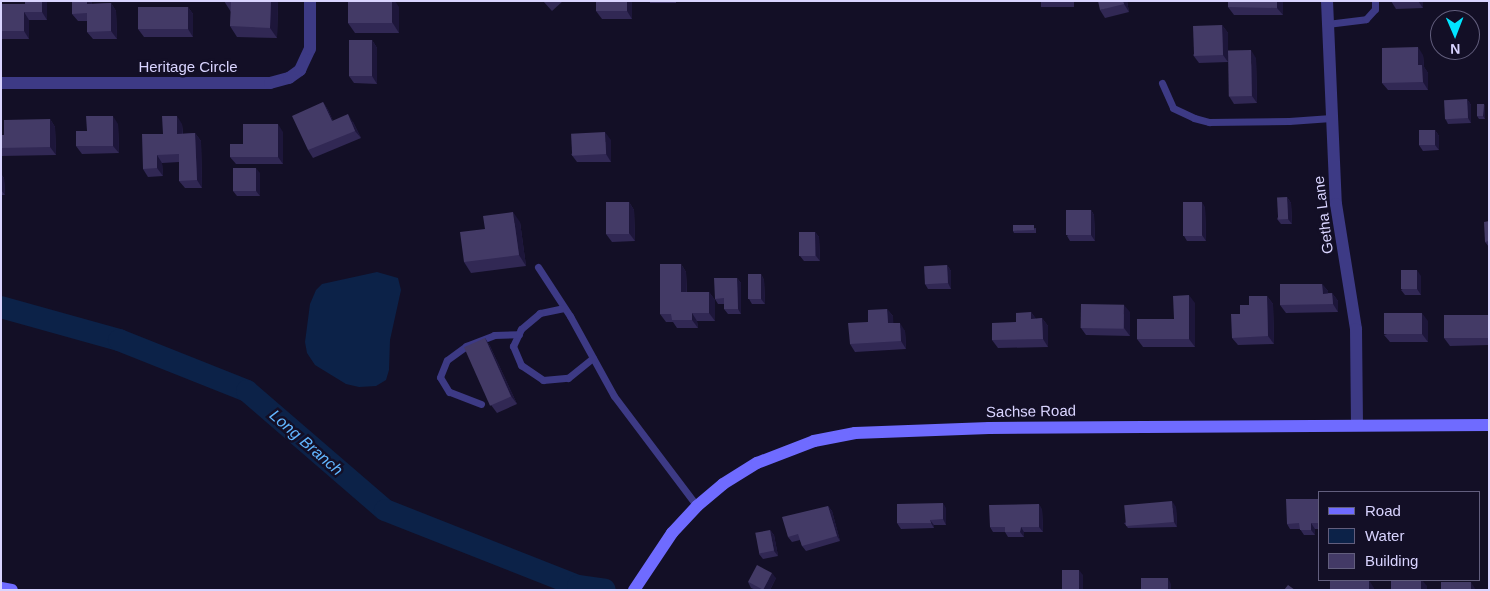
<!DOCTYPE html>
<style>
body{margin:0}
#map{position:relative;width:1490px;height:591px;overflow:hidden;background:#130f26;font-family:Arial,sans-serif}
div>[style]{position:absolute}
.water>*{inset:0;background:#0c2248}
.river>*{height:22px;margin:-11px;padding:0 11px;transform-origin:11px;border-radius:11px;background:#0c2248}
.lane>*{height:7px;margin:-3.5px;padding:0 3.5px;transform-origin:3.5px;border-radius:3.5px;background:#3d3a85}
.street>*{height:12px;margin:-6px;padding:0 6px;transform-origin:6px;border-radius:6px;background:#3d3a85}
.secondary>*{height:12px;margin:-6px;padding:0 6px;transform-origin:6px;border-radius:6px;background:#6f6bff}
.wall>*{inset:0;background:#312854;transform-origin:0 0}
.shaded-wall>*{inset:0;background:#1d163a}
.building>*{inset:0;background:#433a66;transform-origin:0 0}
span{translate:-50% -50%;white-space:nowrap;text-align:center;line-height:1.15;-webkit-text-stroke:5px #130f26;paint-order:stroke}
.street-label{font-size:15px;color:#d9d4ff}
.water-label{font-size:16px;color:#62b6ff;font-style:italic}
.frame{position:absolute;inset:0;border:2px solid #d9d4ff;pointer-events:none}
.legend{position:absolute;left:1318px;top:491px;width:162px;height:90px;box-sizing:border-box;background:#130f26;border:1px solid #625e7d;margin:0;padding:6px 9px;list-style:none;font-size:15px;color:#d9d4ff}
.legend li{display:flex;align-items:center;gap:10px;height:25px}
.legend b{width:25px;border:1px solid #625e7d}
.north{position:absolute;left:1430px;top:10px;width:50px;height:50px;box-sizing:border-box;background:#130f26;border:1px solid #625e7d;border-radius:50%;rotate:179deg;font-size:14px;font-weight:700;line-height:20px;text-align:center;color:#d9d4ff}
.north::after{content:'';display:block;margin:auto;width:18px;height:22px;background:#00e5ff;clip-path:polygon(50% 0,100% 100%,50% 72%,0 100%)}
</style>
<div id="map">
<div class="water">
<div style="clip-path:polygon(377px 272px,398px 278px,401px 290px,390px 340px,389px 370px,386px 380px,376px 386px,359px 387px,346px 384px,315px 365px,307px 353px,305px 342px,310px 304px,316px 290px,322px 284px)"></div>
</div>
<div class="river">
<div style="left:1px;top:307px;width:123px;rotate:15.6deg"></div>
<div style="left:119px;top:340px;width:138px;rotate:21.7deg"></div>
<div style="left:247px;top:391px;width:182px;rotate:40.8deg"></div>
<div style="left:385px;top:510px;width:207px;rotate:21.5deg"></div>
<div style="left:578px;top:586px;width:27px;rotate:8deg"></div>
</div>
<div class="lane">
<div style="left:1327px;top:24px;width:39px;rotate:-7deg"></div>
<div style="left:1366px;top:19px;width:13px;rotate:-48deg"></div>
<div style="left:1375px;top:9px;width:8px;rotate:-90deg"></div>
<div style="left:1162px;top:83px;width:27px;rotate:66deg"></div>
<div style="left:1173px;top:108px;width:23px;rotate:25deg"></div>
<div style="left:1194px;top:118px;width:16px;rotate:15deg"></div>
<div style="left:1209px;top:122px;width:80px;rotate:-0.7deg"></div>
<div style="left:1289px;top:121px;width:42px;rotate:-4.1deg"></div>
<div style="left:538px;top:267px;width:59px;rotate:56.9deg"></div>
<div style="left:570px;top:316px;width:91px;rotate:61.2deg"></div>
<div style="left:614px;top:396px;width:138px;rotate:53deg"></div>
<div style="left:564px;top:308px;width:25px;rotate:168deg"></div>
<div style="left:540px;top:313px;width:25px;rotate:140deg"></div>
<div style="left:521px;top:329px;width:19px;rotate:115deg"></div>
<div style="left:513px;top:346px;width:21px;rotate:67deg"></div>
<div style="left:521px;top:365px;width:27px;rotate:34deg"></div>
<div style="left:543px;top:380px;width:25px;rotate:-5deg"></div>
<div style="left:568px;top:378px;width:32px;rotate:-39deg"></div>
<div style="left:481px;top:404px;width:34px;rotate:-159deg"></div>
<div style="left:449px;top:392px;width:17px;rotate:-121deg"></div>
<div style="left:440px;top:377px;width:18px;rotate:-68deg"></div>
<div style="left:447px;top:360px;width:24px;rotate:-36deg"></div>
<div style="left:466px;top:346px;width:30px;rotate:-21deg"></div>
<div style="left:494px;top:335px;width:25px;rotate:-2deg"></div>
</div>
<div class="street">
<div style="left:1327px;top:1px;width:203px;rotate:87.5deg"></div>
<div style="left:1336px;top:204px;width:127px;rotate:80.9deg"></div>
<div style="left:1356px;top:329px;width:96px;rotate:89.4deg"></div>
<div style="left:1px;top:83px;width:269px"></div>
<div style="left:270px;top:83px;width:20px;rotate:-15deg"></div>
<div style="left:289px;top:78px;width:14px;rotate:-36deg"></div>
<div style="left:300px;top:70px;width:23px;rotate:-65deg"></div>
<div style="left:310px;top:49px;width:48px;rotate:-90deg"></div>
</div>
<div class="secondary">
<div style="left:1px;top:588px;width:11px;rotate:10deg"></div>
<div style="left:634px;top:590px;width:69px;rotate:-56.3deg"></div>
<div style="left:672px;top:533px;width:37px;rotate:-47deg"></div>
<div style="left:697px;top:506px;width:34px;rotate:-40deg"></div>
<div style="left:723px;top:484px;width:40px;rotate:-32deg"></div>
<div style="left:757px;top:463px;width:61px;rotate:-21.1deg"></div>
<div style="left:814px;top:441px;width:42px;rotate:-11deg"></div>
<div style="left:855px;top:433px;width:134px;rotate:-2.1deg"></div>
<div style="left:989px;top:428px;width:500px;rotate:-0.34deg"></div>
</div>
<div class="wall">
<div style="clip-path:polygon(25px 1px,46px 1px,47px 20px,29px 20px,29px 39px,1px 39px,1px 4px,25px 4px)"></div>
<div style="clip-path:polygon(72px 1px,92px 1px,92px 4px,111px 3px,116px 11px,117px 39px,93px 39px,87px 32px,87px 21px,78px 21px,72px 14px)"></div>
<div style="clip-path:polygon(224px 1px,278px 1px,277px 38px,237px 37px,230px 26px,231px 12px)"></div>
<div style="clip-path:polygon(543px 1px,563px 1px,552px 11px)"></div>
<div style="clip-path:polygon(596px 1px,632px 1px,632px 19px,602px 19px,596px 11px)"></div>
<div style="left:650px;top:1px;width:26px;height:2px"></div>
<div style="left:1041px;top:1px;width:33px;height:6px"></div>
<div style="clip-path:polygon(1127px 1px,1129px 12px,1105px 18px,1100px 10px)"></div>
<div style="clip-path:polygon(1228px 1px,1283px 1px,1283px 15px,1234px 15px,1228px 7px)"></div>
<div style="clip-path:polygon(1391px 1px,1423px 1px,1423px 8px,1396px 9px)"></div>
<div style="clip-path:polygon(188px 7px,193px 14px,193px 37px,144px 37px,138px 29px)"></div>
<div style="clip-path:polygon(399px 7px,399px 33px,355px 33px,348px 23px)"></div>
<div style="clip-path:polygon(1222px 25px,1228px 33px,1228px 62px,1199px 63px,1193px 55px)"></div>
<div style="clip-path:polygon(372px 40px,377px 48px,377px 84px,354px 83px,349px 76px)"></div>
<div style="clip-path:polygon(1423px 55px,1424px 67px,1428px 73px,1428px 90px,1388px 90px,1382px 83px)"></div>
<div style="clip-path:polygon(1256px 58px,1257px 103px,1234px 104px,1229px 96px)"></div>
<div style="clip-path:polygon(1467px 99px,1471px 105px,1471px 123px,1448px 124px,1445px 118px)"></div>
<div style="clip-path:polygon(323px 102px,328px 110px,333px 121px,353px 122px,361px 138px,313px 158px,308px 150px)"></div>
<div style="clip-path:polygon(1484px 104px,1485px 107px,1485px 119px,1479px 119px,1477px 116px)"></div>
<div style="clip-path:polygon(50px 119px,55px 127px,56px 155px,1px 156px,1px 135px,4px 135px)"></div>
<div style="clip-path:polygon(118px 124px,119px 153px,82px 154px,76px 146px,87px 131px)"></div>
<div style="clip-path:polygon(182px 124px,183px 134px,195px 133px,201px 141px,202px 188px,185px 188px,179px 181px,179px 162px,162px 163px,163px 176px,148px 177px,143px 169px,163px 134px)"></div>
<div style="clip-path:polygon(1435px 130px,1439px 136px,1439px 150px,1423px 151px,1419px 145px)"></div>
<div style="clip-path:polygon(283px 132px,283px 164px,236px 164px,230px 157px,243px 144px)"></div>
<div style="clip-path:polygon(611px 140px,611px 162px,577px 162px,571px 154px)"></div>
<div style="clip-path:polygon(260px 173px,260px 196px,237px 196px,233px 191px)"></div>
<div style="clip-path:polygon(1px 174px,4px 178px,5px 195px,1px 195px)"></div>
<div style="clip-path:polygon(1287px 197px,1291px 203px,1292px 224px,1281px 224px,1277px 219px)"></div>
<div style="clip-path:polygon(629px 202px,634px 210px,635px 241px,612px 242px,606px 234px)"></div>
<div style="clip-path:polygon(1205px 207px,1206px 241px,1187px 241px,1184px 236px)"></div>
<div style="clip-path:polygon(1091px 210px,1094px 215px,1095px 241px,1070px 241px,1067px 236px)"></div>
<div style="clip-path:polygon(1489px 221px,1489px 247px,1485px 242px)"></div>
<div style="clip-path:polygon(520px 222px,526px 266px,471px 273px,464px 262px,485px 229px)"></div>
<div style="clip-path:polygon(1036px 228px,1036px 233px,1014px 233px,1013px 231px)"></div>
<div style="clip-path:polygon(815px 232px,819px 237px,820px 261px,804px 261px,800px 256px)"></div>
<div style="clip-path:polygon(681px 264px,686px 272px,687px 292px,709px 292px,715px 300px,715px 321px,697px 321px,698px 328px,677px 328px,673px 322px,666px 322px,660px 314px)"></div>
<div style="clip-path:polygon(947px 265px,951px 271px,951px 289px,928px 289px,925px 284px)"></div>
<div style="clip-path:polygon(761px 274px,764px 280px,765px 304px,752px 304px,749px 299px)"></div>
<div style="clip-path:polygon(1421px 276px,1421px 295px,1405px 295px,1401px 290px)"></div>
<div style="clip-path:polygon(737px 278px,741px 283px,741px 314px,728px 314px,724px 309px,724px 304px,718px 304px,715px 299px)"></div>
<div style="clip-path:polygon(1322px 284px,1328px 291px,1328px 293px,1332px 293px,1338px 301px,1338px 312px,1286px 313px,1280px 305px)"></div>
<div style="clip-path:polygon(1267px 296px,1273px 304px,1274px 344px,1238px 345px,1232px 338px,1240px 314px,1249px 305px)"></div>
<div style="clip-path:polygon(1195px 303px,1195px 347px,1143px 347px,1137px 339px,1174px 319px)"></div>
<div style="clip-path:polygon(887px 309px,893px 316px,893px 323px,905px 331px,906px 349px,855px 352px,850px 344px,868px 322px)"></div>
<div style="clip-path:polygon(1031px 312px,1036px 319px,1042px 318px,1048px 326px,1048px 347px,998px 348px,992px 340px,1016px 322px)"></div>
<div style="clip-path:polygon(1130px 312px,1130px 336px,1086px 335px,1081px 328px)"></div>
<div style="clip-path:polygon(1489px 315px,1489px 345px,1450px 346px,1444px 338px)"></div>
<div style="clip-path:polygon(1428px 321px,1428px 342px,1390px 342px,1384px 335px)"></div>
<div style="clip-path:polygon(485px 338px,490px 346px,517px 404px,497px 413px,491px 405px)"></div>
<div style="clip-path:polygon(1319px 499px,1319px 529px,1315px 529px,1315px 535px,1304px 535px,1300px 529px,1290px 529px,1287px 524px)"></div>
<div style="clip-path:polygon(828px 506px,832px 511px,840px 541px,806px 551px,802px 546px,800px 540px,792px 542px,788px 537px)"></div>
<div style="clip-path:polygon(1176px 507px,1177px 527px,1128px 528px,1124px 523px)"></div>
<div style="clip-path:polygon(946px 508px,946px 525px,934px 525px,934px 528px,901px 529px,897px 523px)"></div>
<div style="clip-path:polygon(1042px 509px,1043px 532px,1024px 532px,1024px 537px,1008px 537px,1005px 532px,993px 532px,990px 527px)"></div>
<div style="clip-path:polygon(770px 530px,774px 535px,778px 556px,763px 559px,759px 554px)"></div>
<div style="clip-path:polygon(776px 578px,770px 590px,756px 590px,751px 588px,748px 582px)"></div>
</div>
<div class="shaded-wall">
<div style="clip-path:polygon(42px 1px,46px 1px,47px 2px,47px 20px,42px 12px)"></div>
<div style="clip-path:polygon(87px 1px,92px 1px,92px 11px,87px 4px)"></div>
<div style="clip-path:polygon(271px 1px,278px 1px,277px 38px,270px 28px)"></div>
<div style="clip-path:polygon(389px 1px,395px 1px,399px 7px,399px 33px,392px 22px)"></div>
<div style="clip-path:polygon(627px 1px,632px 1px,632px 19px,627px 11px)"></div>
<div style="clip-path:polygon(1123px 1px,1127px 1px,1129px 12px,1124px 4px)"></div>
<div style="clip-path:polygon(1277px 1px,1283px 1px,1283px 15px,1277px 8px)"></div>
<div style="clip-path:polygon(1418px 1px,1423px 1px,1423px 8px)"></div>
<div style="clip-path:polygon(111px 3px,116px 11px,117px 39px,111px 31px)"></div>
<div style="clip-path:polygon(188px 7px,193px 14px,193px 37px,188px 29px)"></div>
<div style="clip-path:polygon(24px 12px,29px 20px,29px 39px,24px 31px)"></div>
<div style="clip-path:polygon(1222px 25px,1228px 33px,1228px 62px,1223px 55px)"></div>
<div style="clip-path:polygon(372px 40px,377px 48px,377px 84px,372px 76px)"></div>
<div style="clip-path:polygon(1418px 47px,1423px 55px,1424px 67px,1428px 73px,1428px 90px,1423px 82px,1418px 65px)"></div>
<div style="clip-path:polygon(1251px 50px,1256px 58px,1257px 103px,1252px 96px)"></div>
<div style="clip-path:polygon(1467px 99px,1471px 105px,1471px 123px,1468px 118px)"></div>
<div style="clip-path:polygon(323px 102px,328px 110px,337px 129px,332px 121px)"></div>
<div style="clip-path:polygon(1484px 104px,1485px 107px,1485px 119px,1483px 116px)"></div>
<div style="clip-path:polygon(348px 114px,353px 122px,361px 138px,355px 131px)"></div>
<div style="clip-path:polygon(113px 116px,118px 124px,119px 153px,113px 146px)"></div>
<div style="clip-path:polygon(177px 116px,182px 124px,183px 142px,177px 134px)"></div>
<div style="clip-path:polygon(50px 119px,55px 127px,56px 155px,50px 147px)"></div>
<div style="clip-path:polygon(278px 124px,283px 132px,283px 164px,278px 157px)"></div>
<div style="clip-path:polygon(1435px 130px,1439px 136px,1439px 150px,1435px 145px)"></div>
<div style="clip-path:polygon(605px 132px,611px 140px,611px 162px,606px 154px)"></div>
<div style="clip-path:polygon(195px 133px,201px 141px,202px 188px,197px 180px)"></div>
<div style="clip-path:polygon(157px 155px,162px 163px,163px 176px,157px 168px)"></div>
<div style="clip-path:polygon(256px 168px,260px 173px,260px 196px,256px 191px)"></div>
<div style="clip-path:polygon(1px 174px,4px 178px,5px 195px,1px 190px)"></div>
<div style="clip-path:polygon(1287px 197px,1291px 203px,1292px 224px,1288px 219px)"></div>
<div style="clip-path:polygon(629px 202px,634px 210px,635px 241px,629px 233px)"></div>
<div style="clip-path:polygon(1202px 202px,1205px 207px,1206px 241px,1202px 235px)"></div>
<div style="clip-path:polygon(1091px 210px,1094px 215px,1095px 241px,1091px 235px)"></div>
<div style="clip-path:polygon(513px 212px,520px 222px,526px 266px,519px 255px)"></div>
<div style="clip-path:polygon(815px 232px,819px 237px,820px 261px,816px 256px)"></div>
<div style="clip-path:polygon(681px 264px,686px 272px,687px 300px,681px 292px)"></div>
<div style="clip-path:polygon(947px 265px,951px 271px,951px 289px,948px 283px)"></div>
<div style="clip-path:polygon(1417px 270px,1421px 276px,1421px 295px,1417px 289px)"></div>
<div style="clip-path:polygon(761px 274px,764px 280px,765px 304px,761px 299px)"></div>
<div style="clip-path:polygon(737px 278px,741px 283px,741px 314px,738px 309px)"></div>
<div style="clip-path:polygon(1322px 284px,1328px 291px,1328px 301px,1323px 294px)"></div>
<div style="clip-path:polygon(709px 292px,715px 300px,715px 321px,709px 313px)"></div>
<div style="clip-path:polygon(1332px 293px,1338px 301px,1338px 312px,1333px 304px)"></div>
<div style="clip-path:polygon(1189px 295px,1195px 303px,1195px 347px,1189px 339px)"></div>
<div style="clip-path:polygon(1267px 296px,1273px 304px,1274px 344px,1268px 336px)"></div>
<div style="clip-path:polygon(1124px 305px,1130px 312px,1130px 336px,1124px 328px)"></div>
<div style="clip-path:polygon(887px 309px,893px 316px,894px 331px,888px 323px)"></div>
<div style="clip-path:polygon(1031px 312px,1037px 320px,1031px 319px)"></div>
<div style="clip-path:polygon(692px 313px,697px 321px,698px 328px,692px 320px)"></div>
<div style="clip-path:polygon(1422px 313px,1428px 321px,1428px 342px,1422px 334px)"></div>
<div style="clip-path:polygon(1042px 318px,1048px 326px,1048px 347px,1043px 339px)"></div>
<div style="clip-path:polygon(900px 323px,905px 331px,906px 349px,901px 341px)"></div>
<div style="clip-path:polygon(485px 338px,490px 346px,517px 404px,511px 396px)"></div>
<div style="clip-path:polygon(1172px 501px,1176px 507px,1177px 527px,1174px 522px)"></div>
<div style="clip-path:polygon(943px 503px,946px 508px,946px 525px,943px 519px)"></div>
<div style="clip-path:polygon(1039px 504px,1042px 509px,1043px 532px,1039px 527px)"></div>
<div style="clip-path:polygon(828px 506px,832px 511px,840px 541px,837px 536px)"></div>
<div style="clip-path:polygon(930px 520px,934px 525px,934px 528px,931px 523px)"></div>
<div style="clip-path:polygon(1311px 523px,1315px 529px,1315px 535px,1311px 530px)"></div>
<div style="clip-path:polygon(1021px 527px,1024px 532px,1024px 537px,1020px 532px)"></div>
<div style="clip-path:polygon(770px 530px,774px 535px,778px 556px,774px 551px)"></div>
<div style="clip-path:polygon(1079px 570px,1083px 575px,1083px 590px,1079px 590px)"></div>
<div style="clip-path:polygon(772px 573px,776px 578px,770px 590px,763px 590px)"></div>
<div style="clip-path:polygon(1168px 578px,1171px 584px,1171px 590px,1168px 590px)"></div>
<div style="clip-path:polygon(1369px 580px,1374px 588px,1374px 590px,1369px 590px)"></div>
<div style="clip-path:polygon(1421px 580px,1422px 580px,1427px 586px,1427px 590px,1421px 590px)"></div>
<div style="clip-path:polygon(1471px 582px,1476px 590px,1471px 590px)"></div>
</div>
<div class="building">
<div style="clip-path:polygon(25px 1px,42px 1px,42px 12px,24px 12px,24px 31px,1px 31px,1px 4px,25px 4px)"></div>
<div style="clip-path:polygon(72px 1px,87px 1px,87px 4px,111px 3px,111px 31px,87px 32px,87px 13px,72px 14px)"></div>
<div style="clip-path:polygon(224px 1px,271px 1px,270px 28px,230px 26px,231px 2px,224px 2px)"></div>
<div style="left:348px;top:1px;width:44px;height:22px"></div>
<div style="left:596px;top:1px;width:31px;height:10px"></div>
<div style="clip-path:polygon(1098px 1px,1123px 1px,1124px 4px,1100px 10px)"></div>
<div style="clip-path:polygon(1228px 1px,1277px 1px,1277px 8px,1228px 7px)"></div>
<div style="left:138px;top:7px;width:50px;height:22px"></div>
<div style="left:1222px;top:25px;width:30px;height:29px;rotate:88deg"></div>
<div style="left:349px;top:40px;width:23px;height:36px"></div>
<div style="clip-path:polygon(1418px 47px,1418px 65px,1422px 65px,1423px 82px,1382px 83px,1382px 48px)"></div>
<div style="left:1251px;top:50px;width:46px;height:23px;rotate:89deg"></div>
<div style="left:1467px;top:99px;width:19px;height:23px;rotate:87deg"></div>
<div style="clip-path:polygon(323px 102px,332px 121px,348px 114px,355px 131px,308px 150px,292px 116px)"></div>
<div style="clip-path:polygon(1477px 104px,1484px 104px,1483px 116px,1477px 116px)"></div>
<div style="clip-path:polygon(86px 116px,113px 116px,113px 146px,76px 146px,76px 131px,87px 131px)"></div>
<div style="clip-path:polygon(162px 116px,177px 116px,177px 134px,195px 133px,197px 180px,179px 181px,179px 154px,157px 155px,157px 168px,143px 169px,142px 134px,163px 134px)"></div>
<div style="clip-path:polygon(50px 119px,50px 147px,1px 148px,1px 135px,4px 135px,4px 120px)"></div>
<div style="clip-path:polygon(243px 124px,278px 124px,278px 157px,230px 157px,230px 144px,243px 144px)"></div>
<div style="left:1435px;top:130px;width:15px;height:16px;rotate:90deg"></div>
<div style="left:605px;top:132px;width:22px;height:34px;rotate:87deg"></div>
<div style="left:233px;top:168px;width:23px;height:23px"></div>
<div style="left:1287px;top:197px;width:22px;height:10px;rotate:87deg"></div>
<div style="left:606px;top:202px;width:23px;height:32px"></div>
<div style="left:1183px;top:202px;width:19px;height:34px"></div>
<div style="left:1091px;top:210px;width:25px;height:25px;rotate:90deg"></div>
<div style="clip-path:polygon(513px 212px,519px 255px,464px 262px,460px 232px,485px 229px,483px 216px)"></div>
<div style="clip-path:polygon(1489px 221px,1489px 241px,1485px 242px,1484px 222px)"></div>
<div style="clip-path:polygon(1013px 225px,1034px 225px,1034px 230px,1013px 231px)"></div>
<div style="left:799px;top:232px;width:16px;height:24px"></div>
<div style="clip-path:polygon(660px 264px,681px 264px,681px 292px,709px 292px,709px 313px,692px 313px,692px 320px,672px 320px,671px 314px,660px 314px)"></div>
<div style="left:947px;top:265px;width:18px;height:23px;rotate:87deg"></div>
<div style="left:1417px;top:270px;width:19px;height:16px;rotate:90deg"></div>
<div style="left:748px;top:274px;width:13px;height:25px"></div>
<div style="clip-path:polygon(714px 278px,737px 278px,738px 309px,724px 309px,724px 298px,715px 299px)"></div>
<div style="clip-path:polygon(1280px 284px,1322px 284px,1323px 294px,1332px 293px,1333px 304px,1280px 305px)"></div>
<div style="clip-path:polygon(1189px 295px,1189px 339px,1137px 339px,1137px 319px,1174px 319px,1173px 296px)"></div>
<div style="clip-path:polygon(1249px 296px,1267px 296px,1268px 336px,1232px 338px,1231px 314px,1240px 314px,1240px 305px,1249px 305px)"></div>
<div style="left:1081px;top:304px;width:43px;height:24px;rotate:1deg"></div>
<div style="clip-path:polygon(887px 309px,888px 323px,900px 323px,901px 341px,850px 344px,848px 323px,868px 322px,868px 310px)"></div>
<div style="clip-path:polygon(1031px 312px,1031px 319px,1042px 318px,1043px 339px,992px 340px,992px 323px,1016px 322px,1016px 313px)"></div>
<div style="left:1422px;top:313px;width:21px;height:38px;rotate:90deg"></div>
<div style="left:1489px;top:315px;width:23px;height:45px;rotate:90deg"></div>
<div style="left:485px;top:338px;width:64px;height:23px;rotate:66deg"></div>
<div style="clip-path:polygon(1286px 499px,1319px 499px,1319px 523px,1311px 523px,1311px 530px,1300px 530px,1299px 523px,1287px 524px)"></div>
<div style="left:1172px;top:501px;width:21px;height:48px;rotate:85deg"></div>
<div style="clip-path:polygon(943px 503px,943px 519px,930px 520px,931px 523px,897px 523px,897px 504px)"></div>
<div style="clip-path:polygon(1039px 504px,1039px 527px,1021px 527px,1020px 532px,1005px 532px,1005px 527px,990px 527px,989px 505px)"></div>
<div style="clip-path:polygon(828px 506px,837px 536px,802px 546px,798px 534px,788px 537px,782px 517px)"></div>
<div style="left:770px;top:530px;width:21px;height:15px;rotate:79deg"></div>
<div style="left:757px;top:565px;width:17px;height:19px;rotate:28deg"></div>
<div style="left:1062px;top:570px;width:17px;height:20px"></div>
<div style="left:1168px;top:578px;width:12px;height:27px;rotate:90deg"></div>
<div style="left:1369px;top:580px;width:10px;height:39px;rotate:90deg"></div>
<div style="left:1391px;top:580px;width:30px;height:10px"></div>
<div style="left:1441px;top:582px;width:30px;height:8px"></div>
<div style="clip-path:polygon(1288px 585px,1295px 590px,1284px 590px)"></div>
</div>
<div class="street-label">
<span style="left:188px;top:67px">Heritage Circle</span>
<span style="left:1323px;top:215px;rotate:-97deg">Getha Lane</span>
<span style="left:1031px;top:411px;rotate:-1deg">Sachse Road</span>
</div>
<div class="water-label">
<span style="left:306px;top:443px;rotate:41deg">Long Branch</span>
</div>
<div class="frame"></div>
<ul class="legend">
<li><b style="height:6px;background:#6f6bff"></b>Road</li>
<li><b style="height:14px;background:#0c2248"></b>Water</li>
<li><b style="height:14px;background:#433a66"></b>Building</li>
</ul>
<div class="north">N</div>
</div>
